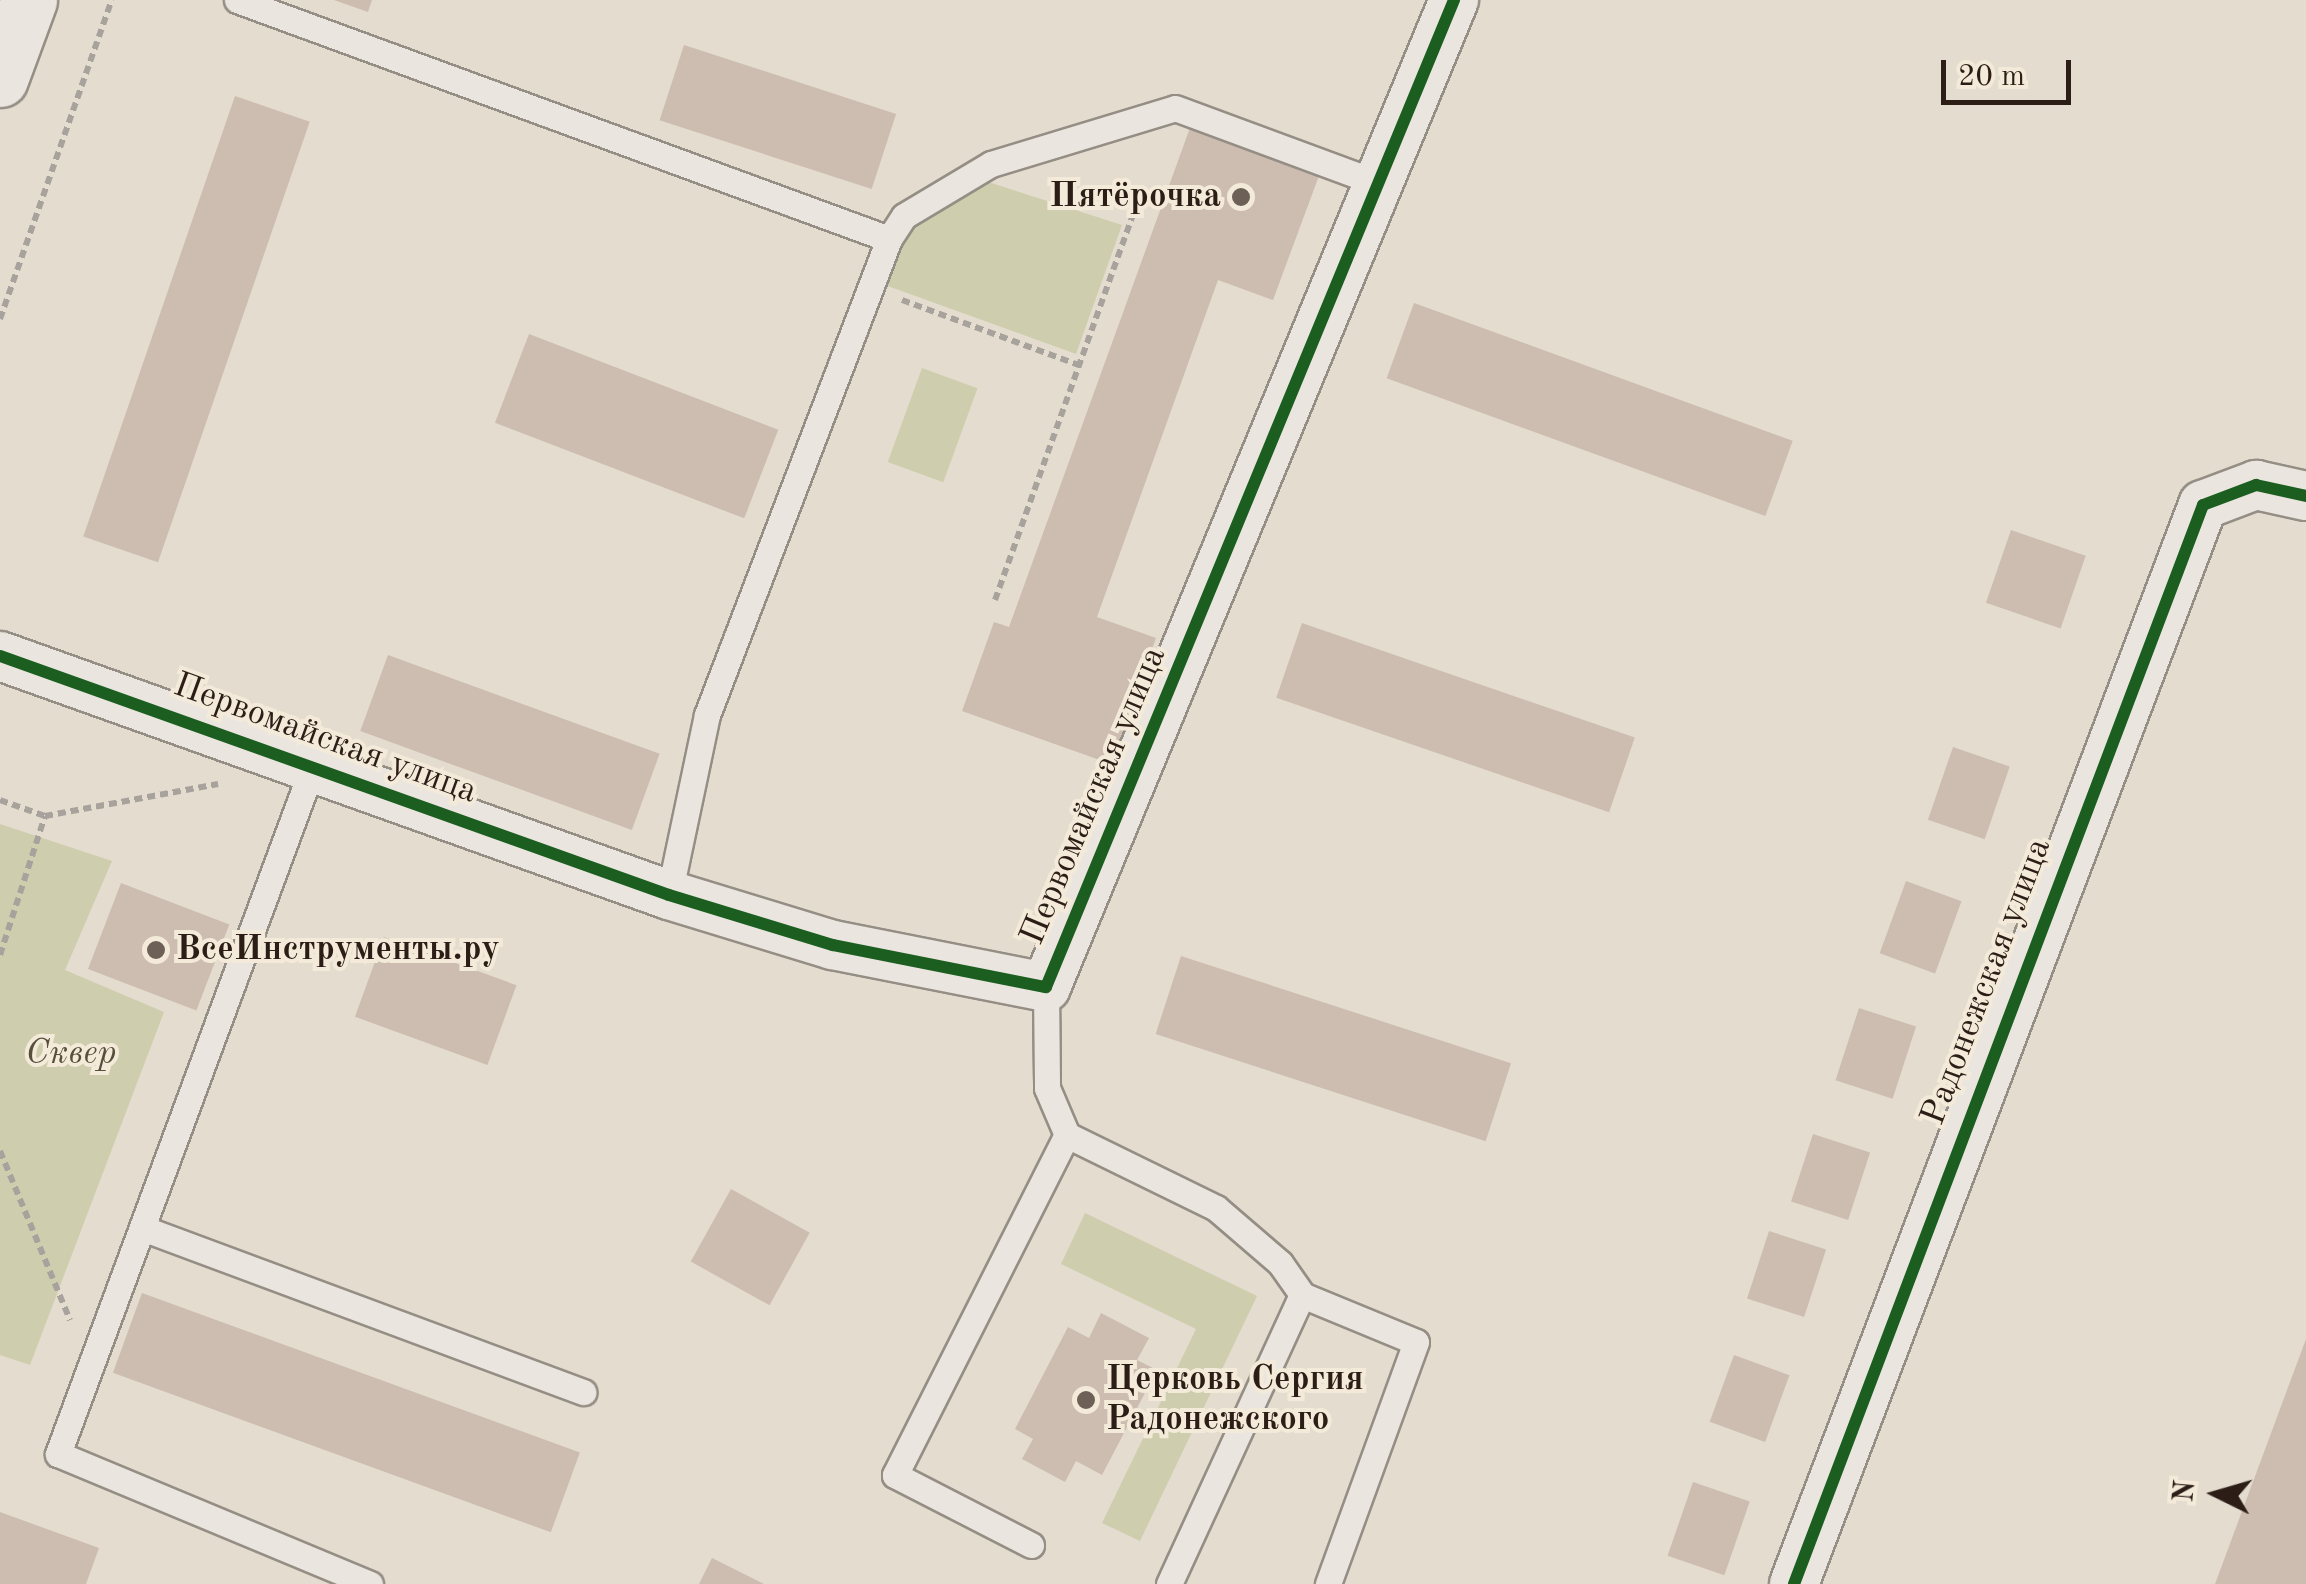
<!DOCTYPE html>
<meta charset="utf-8">
<style>
body{margin:0}
#map{position:relative;width:2306px;height:1584px;overflow:hidden;background:#e4dcce;font-family:"Old Standard TT",serif}
div>[style]{position:absolute}
.green>*{inset:0;background:#cecdad;transform-origin:0 0}
.building>*{inset:0;background:#ccbdb0;transform-origin:0 0}
.path>*{height:6px;margin-top:-3px;transform-origin:0;background:repeating-linear-gradient(90deg,#a7a29c 0 8px,transparent 0 13px)}
.roads{filter:drop-shadow(2px 0 #958e85) drop-shadow(-2px 0 #958e85) drop-shadow(0 2px #958e85) drop-shadow(0 -2px #958e85)}
.service>*{height:25px;margin:-12.5px;padding:0 12.5px;transform-origin:12.5px;border-radius:12.5px;background:#eae6df}
.minor>*{height:48px;margin:-24px;padding:0 24px;transform-origin:24px;border-radius:24px;background:#eae6df}
.tertiary>*{height:55px;margin:-27.5px;padding:0 27.5px;transform-origin:27.5px;border-radius:27.5px;background:#eae6df}
.cycleway>*{height:12px;margin:-6px;padding:0 6px;transform-origin:6px;border-radius:6px;background:#1b5e20}
.dots>*{width:28px;height:28px;translate:-50% -50%;box-sizing:border-box;border:5px solid #f4ead9;border-radius:50%}
span{translate:-50% -50%;white-space:nowrap;text-align:center;line-height:1.15;-webkit-text-stroke:8px #f4ead9;paint-order:stroke}
.poi-label{font-size:35px;color:#2c1e17;font-weight:700}
.right{translate:-100% -50%;text-align:right}
.left{translate:0 -50%;text-align:left}
.street-label{font-size:35px;color:#2c1e17}
.park-label{font-size:35px;color:#574f3c;font-style:italic}
.north{position:absolute;left:2166px;top:1444px;width:100px;height:100px;-webkit-text-stroke:8px #f4ead9;paint-order:stroke;rotate:275deg;font-size:28px;font-weight:700;line-height:40px;text-align:center;color:#2c1e17}
.north::after{content:'';display:block;margin:auto;width:35px;height:45px;background:#2c1e17;clip-path:polygon(50% 0,100% 100%,50% 72%,0 100%)}
.scale{position:absolute;left:1941px;top:60px;width:130px;height:45px;box-sizing:border-box;border:5px solid #2c1e17;border-top:0;padding-left:12px;font-size:30px;line-height:35px;white-space:nowrap;color:#2c1e17;-webkit-text-stroke:8px #f4ead9;paint-order:stroke}
</style>
<div id="map">
<div class="green">
<div style="clip-path:polygon(985px 181px,1122px 225px,1076px 354px,885px 285px,904px 233px)"></div>
<div style="left:922px;top:368px;width:59px;height:100px;rotate:20deg"></div>
<div style="clip-path:polygon(0 824px,112px 861px,65px 970px,164px 1012px,30px 1365px,0 1355px)"></div>
<div style="clip-path:polygon(1085px 1213px,1257px 1296px,1140px 1541px,1102px 1523px,1196px 1329px,1061px 1264px)"></div>
</div>
<div class="building">
<div style="clip-path:polygon(334px 0,372px 0,368px 12px)"></div>
<div style="left:684px;top:45px;width:223px;height:79px;rotate:18deg"></div>
<div style="left:235px;top:96px;width:79px;height:466px;rotate:19deg"></div>
<div style="clip-path:polygon(1191px 125px,1320px 173px,1273px 300px,1218px 280px,1097px 617px,1156px 638px,1111px 764px,962px 711px,994px 622px,1009px 627px)"></div>
<div style="left:1414px;top:303px;width:403px;height:80px;rotate:20deg"></div>
<div style="left:529px;top:334px;width:267px;height:95px;rotate:21deg"></div>
<div style="left:2011px;top:530px;width:79px;height:77px;rotate:19deg"></div>
<div style="left:1302px;top:623px;width:352px;height:79px;rotate:19deg"></div>
<div style="left:388px;top:655px;width:289px;height:81px;rotate:20deg"></div>
<div style="left:1953px;top:747px;width:60px;height:77px;rotate:19deg"></div>
<div style="left:1906px;top:881px;width:59px;height:77px;rotate:20deg"></div>
<div style="left:121px;top:883px;width:116px;height:92px;rotate:21deg"></div>
<div style="left:384px;top:937px;width:141px;height:85px;rotate:20deg"></div>
<div style="left:1181px;top:956px;width:347px;height:82px;rotate:18deg"></div>
<div style="left:1859px;top:1008px;width:60px;height:76px;rotate:18deg"></div>
<div style="left:1813px;top:1134px;width:60px;height:71px;rotate:18deg"></div>
<div style="left:731px;top:1189px;width:90px;height:83px;rotate:29deg"></div>
<div style="left:1769px;top:1231px;width:60px;height:71px;rotate:18deg"></div>
<div style="left:142px;top:1293px;width:466px;height:85px;rotate:20deg"></div>
<div style="clip-path:polygon(1101px 1313px,1149px 1338px,1137px 1360px,1157px 1370px,1102px 1475px,1076px 1461px,1065px 1482px,1022px 1459px,1033px 1439px,1015px 1429px,1068px 1327px,1089px 1338px)"></div>
<div style="clip-path:polygon(2306px 1339px,2306px 1584px,2215px 1584px)"></div>
<div style="left:1734px;top:1355px;width:59px;height:71px;rotate:20deg"></div>
<div style="left:1693px;top:1482px;width:60px;height:78px;rotate:19deg"></div>
<div style="clip-path:polygon(0 1512px,99px 1548px,86px 1584px,0 1584px)"></div>
<div style="clip-path:polygon(712px 1558px,764px 1584px,699px 1584px)"></div>
</div>
<div class="path">
<div style="left:902px;top:300px;width:189px;rotate:20.2deg"></div>
<div style="left:0;top:319px;width:338px;rotate:-70.7deg"></div>
<div style="left:995px;top:600px;width:413px;rotate:-70.3deg"></div>
<div style="left:0;top:800px;width:48px;rotate:19.6deg"></div>
<div style="left:45px;top:816px;width:176px;rotate:-10.5deg"></div>
<div style="left:0;top:955px;width:146px;rotate:-72.1deg"></div>
<div style="left:0;top:1151px;width:183px;rotate:67.5deg"></div>
</div>
<div class="roads">
<div class="service">
<div style="left:237px;top:0;width:694px;rotate:20.13deg"></div>
<div style="left:313px;top:766px;width:734px;rotate:110.34deg"></div>
<div style="left:58px;top:1454px;width:338px;rotate:22.6deg"></div>
<div style="left:669px;top:895px;width:184px;rotate:-78.1deg"></div>
<div style="left:707px;top:715px;width:510px;rotate:-69.08deg"></div>
<div style="left:889px;top:239px;width:27px;rotate:-57deg"></div>
<div style="left:904px;top:216px;width:101px;rotate:-30.9deg"></div>
<div style="left:991px;top:164px;width:192px;rotate:-16.9deg"></div>
<div style="left:1175px;top:108px;width:222px;rotate:20.3deg"></div>
<div style="left:1046px;top:987px;width:101px;rotate:89.4deg"></div>
<div style="left:1047px;top:1088px;width:51px;rotate:66.9deg"></div>
<div style="left:1067px;top:1135px;width:166px;rotate:26.1deg"></div>
<div style="left:1216px;top:1208px;width:84px;rotate:40.7deg"></div>
<div style="left:1280px;top:1263px;width:39px;rotate:55deg"></div>
<div style="left:1302px;top:1295px;width:123px;rotate:22.4deg"></div>
<div style="left:1416px;top:1342px;width:258px;rotate:110deg"></div>
<div style="left:142px;top:1228px;width:471px;rotate:20.4deg"></div>
<div style="left:1031px;top:1545px;width:153px;rotate:-152.8deg"></div>
<div style="left:895px;top:1475px;width:381px;rotate:-63.2deg"></div>
<div style="left:1169px;top:1584px;width:318px;rotate:-65.3deg"></div>
</div>
<div class="minor">
<div style="left:0;top:656px;width:710px;rotate:19.66deg"></div>
<div style="left:669px;top:895px;width:171px;rotate:17deg"></div>
<div style="left:833px;top:945px;width:217px;rotate:11.2deg"></div>
<div style="left:1046px;top:987px;width:1068px;rotate:-67.54deg"></div>
<div style="left:1794px;top:1584px;width:1154px;rotate:-69.24deg"></div>
<div style="left:2203px;top:505px;width:57px;rotate:-20.7deg"></div>
<div style="left:2256px;top:485px;width:51px;rotate:12.4deg"></div>
</div>
<div class="tertiary">
<div style="left:0;top:79px;width:84px;rotate:-69.8deg"></div>
</div>
</div>
<div class="cycleway">
<div style="left:0;top:656px;width:710px;rotate:19.66deg"></div>
<div style="left:669px;top:895px;width:171px;rotate:17deg"></div>
<div style="left:833px;top:945px;width:217px;rotate:11.2deg"></div>
<div style="left:1046px;top:987px;width:1068px;rotate:-67.54deg"></div>
<div style="left:1794px;top:1584px;width:1154px;rotate:-69.24deg"></div>
<div style="left:2203px;top:505px;width:57px;rotate:-20.7deg"></div>
<div style="left:2256px;top:485px;width:51px;rotate:12.4deg"></div>
</div>
<div class="dots">
<div style="left:1241px;top:197px;background:#6c6057"></div>
<div style="left:156px;top:950px;background:#6c6057"></div>
<div style="left:1086px;top:1400px;background:#6c6057"></div>
</div>
<div class="poi-label">
<span class="right" style="left:1221px;top:197px">Пятёрочка</span>
<span class="left" style="left:176px;top:950px">ВсеИнструменты.ру</span>
<span class="left" style="left:1106px;top:1400px">Церковь Сергия<br>Радонежского</span>
</div>
<div class="street-label">
<span style="left:325px;top:739px;rotate:20deg">Первомайская улица</span>
<span style="left:1094px;top:796px;rotate:-67deg">Первомайская улица</span>
<span style="left:1987px;top:982px;rotate:-69deg">Радонежская улица</span>
</div>
<div class="park-label">
<span style="left:71px;top:1054px">Сквер</span>
</div>
<div class="north">N</div>
<div class="scale">20 m</div>
</div>
